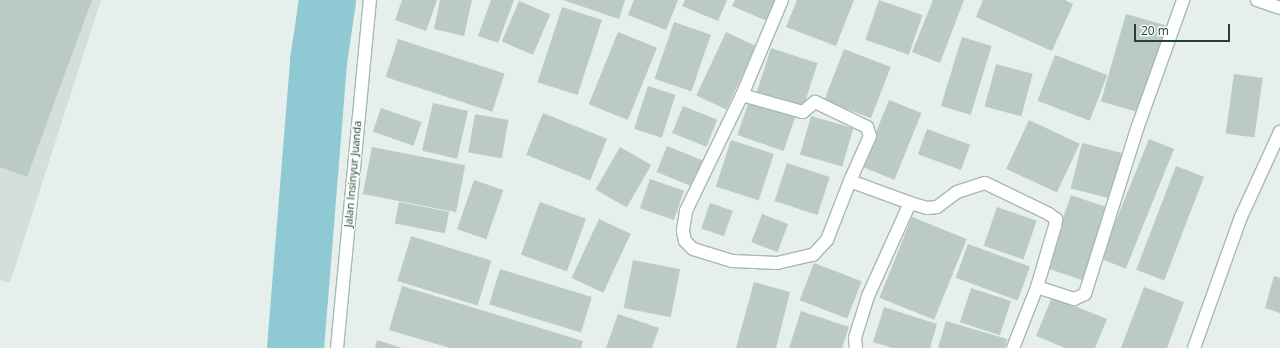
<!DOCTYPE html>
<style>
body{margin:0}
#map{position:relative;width:1280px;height:348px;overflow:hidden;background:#e6efeb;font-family:"Open Sans",sans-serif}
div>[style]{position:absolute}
.built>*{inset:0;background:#d4dfda}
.river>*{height:57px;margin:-28.5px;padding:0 28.5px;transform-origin:28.5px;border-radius:28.5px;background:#8ec9d4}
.building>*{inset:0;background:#bbcac4;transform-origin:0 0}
.roads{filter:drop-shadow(1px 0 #a8b8b2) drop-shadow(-1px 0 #a8b8b2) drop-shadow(0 1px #a8b8b2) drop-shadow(0 -1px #a8b8b2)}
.street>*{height:12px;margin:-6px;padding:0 6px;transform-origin:6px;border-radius:6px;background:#fff}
.secondary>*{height:12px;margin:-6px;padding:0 6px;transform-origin:6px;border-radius:6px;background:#fff}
span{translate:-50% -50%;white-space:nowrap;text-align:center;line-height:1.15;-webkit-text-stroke:3px #f7fbf9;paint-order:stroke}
.street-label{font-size:11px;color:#24423a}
.scale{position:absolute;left:1134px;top:24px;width:96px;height:18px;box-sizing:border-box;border:2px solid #24423a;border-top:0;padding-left:5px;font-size:12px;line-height:14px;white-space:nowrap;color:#24423a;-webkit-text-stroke:3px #f7fbf9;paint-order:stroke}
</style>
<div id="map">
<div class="built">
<div style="clip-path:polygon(0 0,101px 0,10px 283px,0 280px)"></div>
</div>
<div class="river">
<div style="left:295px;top:348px;width:288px;rotate:-85.4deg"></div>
<div style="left:318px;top:61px;width:62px;rotate:-81.6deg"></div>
</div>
<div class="building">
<div style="clip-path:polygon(0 0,92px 0,27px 177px,0 167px)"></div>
<div style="clip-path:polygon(402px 0,437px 0,426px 31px,395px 20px)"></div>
<div style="clip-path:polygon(440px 0,472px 0,464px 36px,434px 29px)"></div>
<div style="clip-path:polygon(491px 0,514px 0,498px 43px,478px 36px)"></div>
<div style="clip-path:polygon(563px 0,625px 0,619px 19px)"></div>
<div style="clip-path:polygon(634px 0,678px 0,666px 30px,628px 15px)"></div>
<div style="clip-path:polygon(685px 0,727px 0,718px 21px,682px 6px)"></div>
<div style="clip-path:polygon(735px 0,776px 0,767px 21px,732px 6px)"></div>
<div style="clip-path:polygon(797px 0,854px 0,836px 46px,786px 27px)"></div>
<div style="left:879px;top:0;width:46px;height:42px;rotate:19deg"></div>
<div style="clip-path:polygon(933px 0,964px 0,940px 63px,912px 52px)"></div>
<div style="clip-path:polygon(983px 0,1065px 0,1073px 4px,1052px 51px,976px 17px)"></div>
<div style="left:519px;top:1px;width:34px;height:44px;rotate:23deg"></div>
<div style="left:562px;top:7px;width:42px;height:79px;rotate:18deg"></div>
<div style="left:1126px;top:14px;width:41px;height:91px;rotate:16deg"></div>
<div style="left:674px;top:22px;width:39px;height:60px;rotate:19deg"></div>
<div style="left:618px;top:32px;width:42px;height:78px;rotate:22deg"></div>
<div style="left:726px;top:32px;width:33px;height:70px;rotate:25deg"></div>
<div style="left:962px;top:37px;width:31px;height:72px;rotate:17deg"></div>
<div style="left:398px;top:39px;width:112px;height:40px;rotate:18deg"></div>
<div style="left:771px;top:48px;width:49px;height:46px;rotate:18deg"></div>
<div style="left:844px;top:49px;width:50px;height:55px;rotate:21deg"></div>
<div style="left:1055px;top:55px;width:56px;height:49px;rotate:21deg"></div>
<div style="left:996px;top:64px;width:38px;height:44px;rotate:15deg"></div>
<div style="left:1234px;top:74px;width:29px;height:60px;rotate:8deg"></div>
<div style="left:648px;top:86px;width:29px;height:45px;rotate:18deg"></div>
<div style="left:889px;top:100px;width:35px;height:72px;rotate:22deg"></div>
<div style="left:749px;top:101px;width:49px;height:36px;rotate:19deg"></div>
<div style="left:433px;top:103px;width:36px;height:49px;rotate:13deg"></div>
<div style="left:683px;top:106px;width:37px;height:29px;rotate:22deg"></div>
<div style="left:381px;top:108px;width:43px;height:25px;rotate:19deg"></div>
<div style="left:543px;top:113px;width:69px;height:45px;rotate:22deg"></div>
<div style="left:475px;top:114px;width:34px;height:39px;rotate:10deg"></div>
<div style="left:811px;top:116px;width:44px;height:40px;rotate:16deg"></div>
<div style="left:1029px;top:120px;width:56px;height:54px;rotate:25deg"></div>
<div style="left:927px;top:129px;width:46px;height:27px;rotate:20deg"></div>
<div style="left:1149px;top:139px;width:27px;height:129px;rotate:22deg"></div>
<div style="left:731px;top:140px;width:45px;height:49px;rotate:18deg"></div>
<div style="left:1082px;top:143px;width:42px;height:47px;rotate:14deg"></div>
<div style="left:667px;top:146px;width:38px;height:28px;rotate:22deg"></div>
<div style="left:372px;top:147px;width:95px;height:48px;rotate:11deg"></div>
<div style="left:620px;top:147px;width:36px;height:49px;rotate:30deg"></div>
<div style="left:787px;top:163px;width:45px;height:40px;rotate:18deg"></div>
<div style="left:1176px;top:166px;width:30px;height:111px;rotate:21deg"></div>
<div style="left:650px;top:179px;width:36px;height:31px;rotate:19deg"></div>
<div style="left:474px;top:180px;width:31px;height:52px;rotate:19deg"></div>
<div style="left:1071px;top:195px;width:39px;height:77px;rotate:19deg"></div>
<div style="left:399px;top:202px;width:51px;height:22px;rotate:11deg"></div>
<div style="left:540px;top:202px;width:49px;height:56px;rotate:20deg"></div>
<div style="left:710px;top:203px;width:24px;height:27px;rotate:19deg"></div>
<div style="left:997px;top:207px;width:42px;height:41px;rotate:19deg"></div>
<div style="left:762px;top:214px;width:28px;height:30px;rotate:21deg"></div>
<div style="left:912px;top:217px;width:59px;height:87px;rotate:22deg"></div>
<div style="left:599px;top:219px;width:35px;height:65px;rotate:25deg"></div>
<div style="left:411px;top:236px;width:84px;height:47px;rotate:17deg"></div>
<div style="left:968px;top:244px;width:66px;height:36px;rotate:20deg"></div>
<div style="left:633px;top:260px;width:48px;height:49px;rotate:11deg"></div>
<div style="left:814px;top:263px;width:51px;height:40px;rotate:21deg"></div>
<div style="left:500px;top:269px;width:96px;height:37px;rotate:17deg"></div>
<div style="clip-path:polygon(1274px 276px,1280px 278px,1280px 313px,1265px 308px)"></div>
<div style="clip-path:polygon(754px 282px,790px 292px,776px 348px,736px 348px)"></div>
<div style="clip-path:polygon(402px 286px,583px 341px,581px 348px,450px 348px,389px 330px)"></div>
<div style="clip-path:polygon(1144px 287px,1184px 302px,1167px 348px,1121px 348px)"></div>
<div style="left:971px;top:288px;width:42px;height:36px;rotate:18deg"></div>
<div style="clip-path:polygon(1052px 297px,1107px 319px,1095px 348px,1065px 348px,1036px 336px)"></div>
<div style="clip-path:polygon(884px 307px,937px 324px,930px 348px,892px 348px,873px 342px)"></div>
<div style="clip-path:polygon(801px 311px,849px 327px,842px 348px,789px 348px)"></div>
<div style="clip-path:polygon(618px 314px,659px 328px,652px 348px,606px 348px)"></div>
<div style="clip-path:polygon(946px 321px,1007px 339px,1005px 348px,938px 348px)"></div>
<div style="clip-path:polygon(377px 340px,402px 348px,375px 348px)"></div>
</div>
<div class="roads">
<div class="street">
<div style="left:782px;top:0;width:103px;rotate:112.8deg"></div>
<div style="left:742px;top:95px;width:129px;rotate:115.8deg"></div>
<div style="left:686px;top:211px;width:20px;rotate:99deg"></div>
<div style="left:683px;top:231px;width:10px;rotate:79deg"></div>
<div style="left:685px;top:241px;width:11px;rotate:45deg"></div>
<div style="left:693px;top:249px;width:41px;rotate:17.1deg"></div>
<div style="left:732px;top:261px;width:45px;rotate:2.5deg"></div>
<div style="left:777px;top:263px;width:37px;rotate:-13deg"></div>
<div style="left:813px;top:255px;width:21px;rotate:-47deg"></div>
<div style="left:827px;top:240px;width:63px;rotate:-68.7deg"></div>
<div style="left:850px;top:181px;width:64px;rotate:20.1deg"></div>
<div style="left:910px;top:203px;width:102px;rotate:114.3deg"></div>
<div style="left:868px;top:296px;width:44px;rotate:107.2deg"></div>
<div style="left:855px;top:338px;width:10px;rotate:84deg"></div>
<div style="left:742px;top:95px;width:63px;rotate:15.6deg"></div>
<div style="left:803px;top:112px;width:16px;rotate:-40deg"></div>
<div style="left:815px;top:102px;width:58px;rotate:25.7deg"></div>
<div style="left:867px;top:127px;width:9px;rotate:72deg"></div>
<div style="left:870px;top:136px;width:49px;rotate:114deg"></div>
<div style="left:910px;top:203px;width:18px;rotate:16deg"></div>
<div style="left:927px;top:208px;width:10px;rotate:-6deg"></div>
<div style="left:937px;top:207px;width:25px;rotate:-37deg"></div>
<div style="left:957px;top:192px;width:29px;rotate:-18deg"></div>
<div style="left:985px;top:183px;width:71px;rotate:25.8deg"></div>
<div style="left:1049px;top:214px;width:9px;rotate:36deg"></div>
<div style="left:1056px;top:219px;width:7px;rotate:98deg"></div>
<div style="left:1055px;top:226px;width:64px;rotate:106.4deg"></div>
<div style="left:337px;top:348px;width:350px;rotate:-84.6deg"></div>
<div style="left:1013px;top:348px;width:66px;rotate:-68.5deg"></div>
<div style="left:1037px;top:287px;width:39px;rotate:18deg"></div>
<div style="left:1074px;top:299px;width:12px;rotate:-24deg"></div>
<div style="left:1085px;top:294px;width:176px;rotate:-72.5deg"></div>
<div style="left:1138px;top:126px;width:134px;rotate:-70.3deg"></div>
<div style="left:1194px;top:348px;width:139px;rotate:-70.3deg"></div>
<div style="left:1241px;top:217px;width:94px;rotate:-65.4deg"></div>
</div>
<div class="secondary">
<div style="left:1257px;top:0;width:24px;rotate:19deg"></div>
</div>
</div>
<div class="street-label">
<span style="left:353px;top:174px;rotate:-85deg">Jalan Insinyur Juanda</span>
</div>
<div class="scale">20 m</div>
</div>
